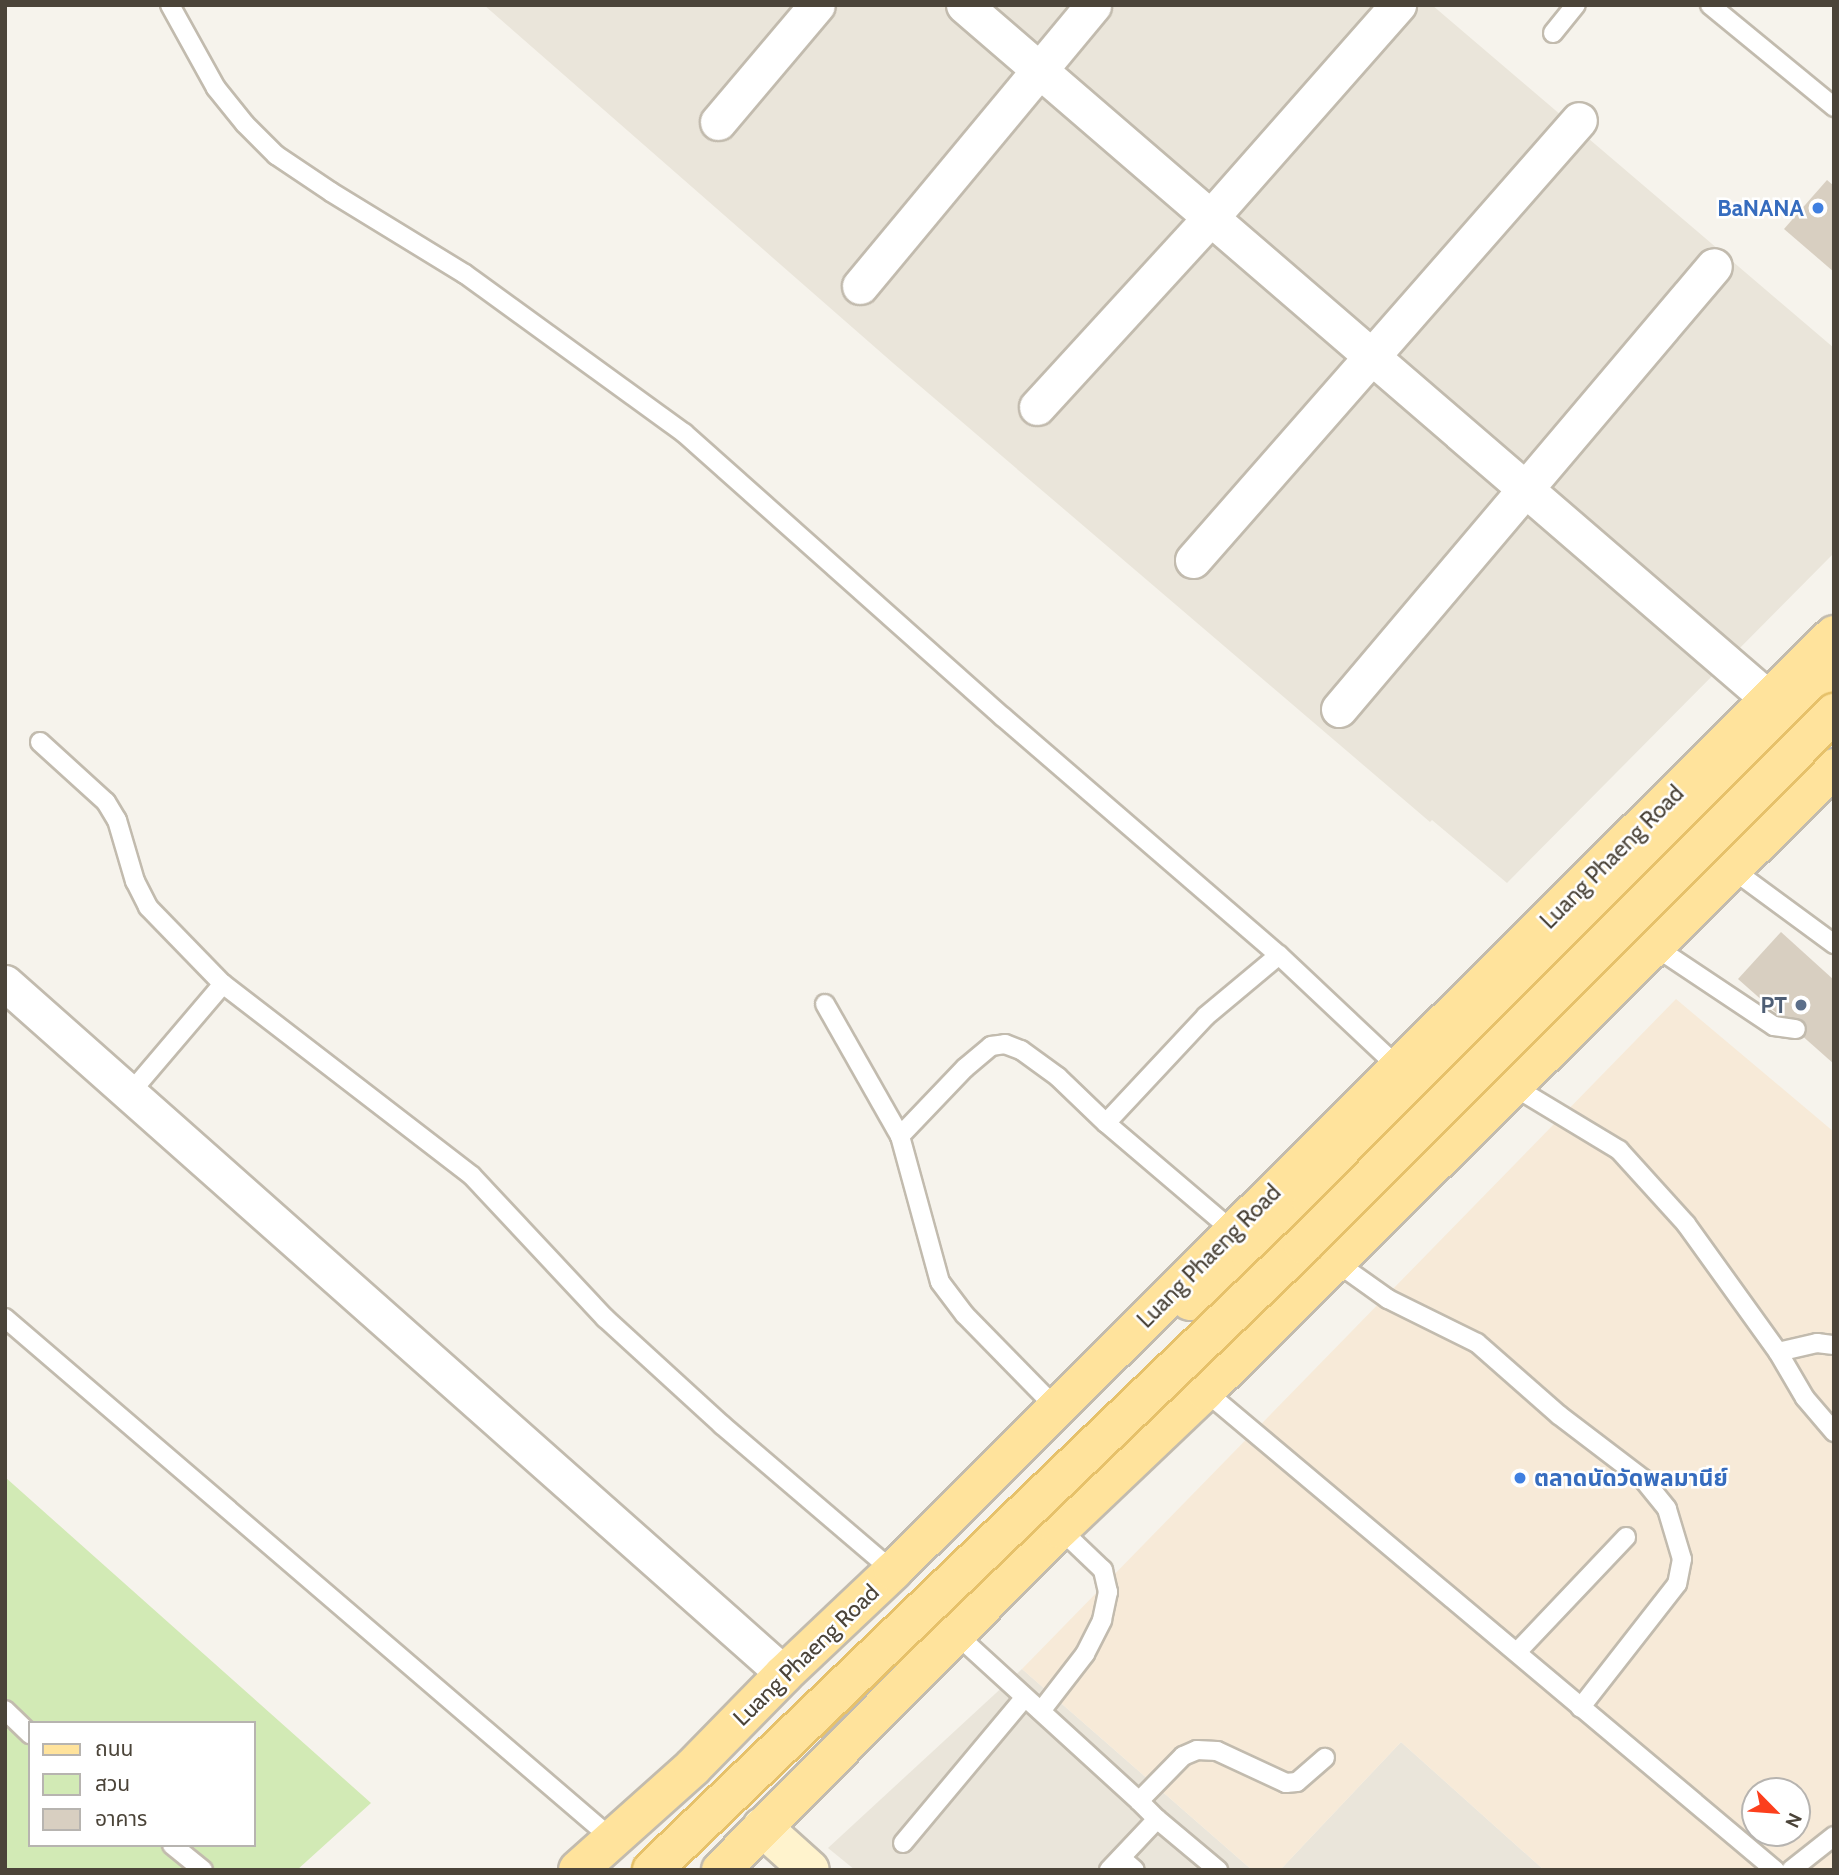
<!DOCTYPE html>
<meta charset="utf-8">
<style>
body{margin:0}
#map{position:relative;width:1839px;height:1875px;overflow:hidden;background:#f6f3ec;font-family:Cabin,"Noto Sans Thai",sans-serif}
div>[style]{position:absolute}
.residential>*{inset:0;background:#eae5da}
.commercial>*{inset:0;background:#f7ead8}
.green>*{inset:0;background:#d2eab5}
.building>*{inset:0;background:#d8cfc1}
.roads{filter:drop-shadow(2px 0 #c2bbae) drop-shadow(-2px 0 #c2bbae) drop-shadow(0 2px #c2bbae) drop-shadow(0 -2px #c2bbae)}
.lane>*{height:18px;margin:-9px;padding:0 9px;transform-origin:9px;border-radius:9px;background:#fff}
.street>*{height:35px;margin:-17.5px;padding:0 17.5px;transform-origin:17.5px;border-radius:17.5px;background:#fff}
.secondary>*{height:38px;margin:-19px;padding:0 19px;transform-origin:19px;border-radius:19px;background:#fff3cd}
.primary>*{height:38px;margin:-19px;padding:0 19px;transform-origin:19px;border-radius:19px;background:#ffe39c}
.bridges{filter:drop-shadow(2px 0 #e6c16a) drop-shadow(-2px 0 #e6c16a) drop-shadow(0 2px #e6c16a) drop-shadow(0 -2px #e6c16a)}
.primary-bridge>*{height:38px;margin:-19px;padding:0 19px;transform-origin:19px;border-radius:19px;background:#ffe39c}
.dots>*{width:19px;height:19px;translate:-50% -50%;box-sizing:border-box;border:4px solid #fff;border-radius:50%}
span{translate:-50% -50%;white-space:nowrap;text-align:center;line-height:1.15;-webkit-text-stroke:5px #fff;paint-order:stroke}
.shop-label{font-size:23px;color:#366cbe;font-weight:700}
.right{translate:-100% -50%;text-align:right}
.left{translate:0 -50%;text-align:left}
.street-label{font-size:23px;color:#4b4439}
.service-label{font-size:23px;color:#4e5e75;font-weight:700}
.frame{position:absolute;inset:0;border:7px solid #4b4439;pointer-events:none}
.legend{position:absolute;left:28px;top:1721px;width:228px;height:126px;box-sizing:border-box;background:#fff;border:2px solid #b7b4b0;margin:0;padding:9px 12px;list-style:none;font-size:21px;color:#4b4439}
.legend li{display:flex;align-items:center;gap:14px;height:35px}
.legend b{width:35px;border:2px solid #b7b4b0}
.north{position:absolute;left:1741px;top:1777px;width:70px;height:70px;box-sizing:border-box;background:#fff;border:2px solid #b7b4b0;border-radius:50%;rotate:115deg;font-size:19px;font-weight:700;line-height:28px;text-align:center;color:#4b4439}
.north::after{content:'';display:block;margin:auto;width:24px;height:32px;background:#fc3f1d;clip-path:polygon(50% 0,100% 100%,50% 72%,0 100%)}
</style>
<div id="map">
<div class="residential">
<div style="clip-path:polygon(484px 5px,1432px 5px,1834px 348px,1834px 553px,1507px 883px,1432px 820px,1430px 822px,893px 363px)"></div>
<div style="clip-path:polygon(1022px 1669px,1252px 1870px,855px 1870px,828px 1848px)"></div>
<div style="clip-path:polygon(1401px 1742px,1544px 1870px,1280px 1870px)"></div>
</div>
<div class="commercial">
<div style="clip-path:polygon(evenodd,1676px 999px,1834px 1132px,1834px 1870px,1544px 1870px,1401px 1742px,1280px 1870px,1252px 1870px,1022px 1669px,1676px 999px,1755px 1791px,1797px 1791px,1797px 1833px,1755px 1833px,1755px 1791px)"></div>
</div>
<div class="green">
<div style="clip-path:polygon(evenodd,5px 1477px,371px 1803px,297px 1870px,5px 1870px,5px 1477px,30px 1723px,254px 1723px,254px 1845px,30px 1845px,30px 1723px)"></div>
</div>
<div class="building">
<div style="clip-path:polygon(1827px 180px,1834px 186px,1834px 272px,1784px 229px)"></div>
<div style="clip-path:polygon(1781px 932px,1834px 980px,1834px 1064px,1738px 979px)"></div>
</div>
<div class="roads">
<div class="lane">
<div style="left:170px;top:5px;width:95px;rotate:61deg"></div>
<div style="left:216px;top:88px;width:46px;rotate:51.1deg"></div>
<div style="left:245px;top:124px;width:44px;rotate:45deg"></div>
<div style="left:276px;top:155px;width:66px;rotate:33.9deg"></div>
<div style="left:331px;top:192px;width:157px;rotate:31.5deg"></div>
<div style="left:465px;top:274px;width:271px;rotate:36deg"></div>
<div style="left:684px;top:433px;width:427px;rotate:41.7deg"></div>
<div style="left:1003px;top:717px;width:364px;rotate:40.8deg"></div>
<div style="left:1279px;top:955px;width:166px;rotate:43.3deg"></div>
<div style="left:1710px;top:5px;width:161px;rotate:39.4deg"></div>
<div style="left:1553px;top:33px;width:36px;rotate:-51deg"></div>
<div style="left:40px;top:742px;width:89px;rotate:42.3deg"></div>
<div style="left:106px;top:802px;width:21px;rotate:59deg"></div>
<div style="left:117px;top:820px;width:64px;rotate:73.6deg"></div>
<div style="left:135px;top:881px;width:29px;rotate:63deg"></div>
<div style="left:148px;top:907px;width:107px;rotate:45.8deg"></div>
<div style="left:223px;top:984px;width:314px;rotate:37.6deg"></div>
<div style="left:472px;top:1176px;width:195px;rotate:46.9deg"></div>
<div style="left:605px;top:1318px;width:159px;rotate:42.4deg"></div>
<div style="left:722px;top:1425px;width:225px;rotate:40.5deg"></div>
<div style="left:1732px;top:869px;width:127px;rotate:36.3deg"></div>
<div style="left:1654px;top:946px;width:144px;rotate:33.7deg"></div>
<div style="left:1774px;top:1026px;width:22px;rotate:8deg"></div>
<div style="left:825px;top:1004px;width:152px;rotate:60.4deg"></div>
<div style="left:900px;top:1136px;width:151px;rotate:74.7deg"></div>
<div style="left:940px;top:1282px;width:41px;rotate:52.9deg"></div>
<div style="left:965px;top:1315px;width:130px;rotate:45.6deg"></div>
<div style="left:1513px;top:1086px;width:124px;rotate:31.1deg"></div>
<div style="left:1619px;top:1150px;width:100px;rotate:47.8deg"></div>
<div style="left:1686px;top:1224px;width:158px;rotate:54.3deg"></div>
<div style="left:1778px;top:1352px;width:53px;rotate:59.6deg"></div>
<div style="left:1805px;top:1398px;width:45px;rotate:49.5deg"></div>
<div style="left:131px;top:1092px;width:142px;rotate:-49.6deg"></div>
<div style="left:1106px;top:1123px;width:146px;rotate:-46.9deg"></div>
<div style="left:1206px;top:1016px;width:95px;rotate:-39.9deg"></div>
<div style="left:900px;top:1136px;width:94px;rotate:-46.3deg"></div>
<div style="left:965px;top:1068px;width:34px;rotate:-40deg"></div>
<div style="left:991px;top:1046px;width:14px;rotate:-8deg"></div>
<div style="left:1005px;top:1044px;width:17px;rotate:21deg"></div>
<div style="left:1021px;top:1050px;width:46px;rotate:36.1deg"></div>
<div style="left:1058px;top:1077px;width:66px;rotate:43.8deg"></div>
<div style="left:1106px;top:1123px;width:167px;rotate:40.4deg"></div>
<div style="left:1336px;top:1262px;width:64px;rotate:35.4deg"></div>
<div style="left:1388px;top:1299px;width:99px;rotate:26.3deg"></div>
<div style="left:1477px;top:1343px;width:109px;rotate:41.3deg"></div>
<div style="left:1559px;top:1415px;width:106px;rotate:37.3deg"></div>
<div style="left:1643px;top:1479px;width:38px;rotate:51deg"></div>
<div style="left:1667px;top:1509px;width:52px;rotate:73.3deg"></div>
<div style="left:1682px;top:1559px;width:25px;rotate:101deg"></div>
<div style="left:1677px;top:1584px;width:157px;rotate:128deg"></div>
<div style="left:5px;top:1318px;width:799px;rotate:40.63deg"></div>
<div style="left:1778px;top:1352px;width:40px;rotate:-13deg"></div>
<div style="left:1817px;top:1343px;width:17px;rotate:7deg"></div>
<div style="left:1205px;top:1391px;width:745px;rotate:40.04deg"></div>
<div style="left:955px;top:1633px;width:249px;rotate:42.4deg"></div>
<div style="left:1139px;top:1801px;width:63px;rotate:-45.6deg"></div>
<div style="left:1183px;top:1756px;width:15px;rotate:-23deg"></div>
<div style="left:1197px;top:1750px;width:20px;rotate:3deg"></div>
<div style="left:1217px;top:1751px;width:76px;rotate:24.9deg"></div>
<div style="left:1286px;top:1783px;width:11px;rotate:-5deg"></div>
<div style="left:1297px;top:1782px;width:37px;rotate:-41deg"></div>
<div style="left:1518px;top:1651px;width:157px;rotate:-46.5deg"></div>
<div style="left:5px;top:1710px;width:35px;rotate:44deg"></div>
<div style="left:1041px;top:1711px;width:72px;rotate:-52.3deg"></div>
<div style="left:1085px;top:1654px;width:38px;rotate:-63deg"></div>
<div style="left:1102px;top:1620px;width:29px;rotate:-78deg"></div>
<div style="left:1108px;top:1592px;width:23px;rotate:-103deg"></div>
<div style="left:1103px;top:1570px;width:59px;rotate:-136.4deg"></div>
<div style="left:1157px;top:1819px;width:80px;rotate:39.9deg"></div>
<div style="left:903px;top:1843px;width:190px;rotate:-50.1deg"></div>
<div style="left:172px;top:1845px;width:40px;rotate:39deg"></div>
<div style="left:1121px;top:1858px;width:18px;rotate:41deg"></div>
<div style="left:1109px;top:1870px;width:70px;rotate:-46.7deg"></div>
<div style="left:1157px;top:1819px;width:25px;rotate:-135deg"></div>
<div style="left:1791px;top:1870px;width:55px;rotate:-38.3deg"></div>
</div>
<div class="street">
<div style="left:964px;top:5px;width:1063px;rotate:40.77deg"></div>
<div style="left:718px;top:122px;width:153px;rotate:-49.8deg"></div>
<div style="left:860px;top:286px;width:365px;rotate:-50.3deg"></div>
<div style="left:1037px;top:407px;width:258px;rotate:-47.5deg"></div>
<div style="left:1211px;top:217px;width:283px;rotate:-48.6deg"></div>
<div style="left:1193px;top:560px;width:585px;rotate:-48.74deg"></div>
<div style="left:1339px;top:709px;width:580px;rotate:-49.75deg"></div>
<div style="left:5px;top:983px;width:1041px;rotate:41.57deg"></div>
</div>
<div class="secondary">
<div style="left:762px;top:1827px;width:64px;rotate:41.9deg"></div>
</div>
<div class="primary">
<div style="left:1190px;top:1301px;width:76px;rotate:-36.4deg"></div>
<div style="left:1251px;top:1256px;width:81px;rotate:-41deg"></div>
<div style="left:1312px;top:1203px;width:738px;rotate:-44.95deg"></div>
<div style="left:578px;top:1870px;width:154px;rotate:-41.8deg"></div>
<div style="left:693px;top:1767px;width:130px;rotate:-45.6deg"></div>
<div style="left:784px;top:1674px;width:150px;rotate:-43.4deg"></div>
<div style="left:893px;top:1571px;width:1327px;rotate:-44.85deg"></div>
<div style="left:721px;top:1870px;width:481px;rotate:-45.2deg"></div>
<div style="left:1060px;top:1529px;width:200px;rotate:-43.6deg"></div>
<div style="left:1205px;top:1391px;width:885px;rotate:-44.73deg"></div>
</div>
</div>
<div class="bridges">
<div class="primary-bridge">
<div style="left:652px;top:1870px;width:902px;rotate:-43.83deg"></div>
<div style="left:1303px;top:1245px;width:752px;rotate:-45.05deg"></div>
</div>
</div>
<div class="dots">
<div style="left:1818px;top:208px;background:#3f7fe0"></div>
<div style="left:1801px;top:1005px;background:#5c6f8a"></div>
<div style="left:1520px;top:1478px;background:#3f7fe0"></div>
</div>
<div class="shop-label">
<span class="right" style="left:1804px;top:208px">BaNANA</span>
<span class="left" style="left:1534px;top:1478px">ตลาดนัดวัดพลมานีย์</span>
</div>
<div class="street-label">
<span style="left:1612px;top:857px;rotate:-45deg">Luang Phaeng Road</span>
<span style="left:1209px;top:1256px;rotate:-45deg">Luang Phaeng Road</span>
<span style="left:806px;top:1655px;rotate:-44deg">Luang Phaeng Road</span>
</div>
<div class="service-label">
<span class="right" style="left:1787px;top:1005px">PT</span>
</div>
<div class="frame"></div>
<ul class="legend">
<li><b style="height:9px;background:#ffe39c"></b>ถนน</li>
<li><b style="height:19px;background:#d2eab5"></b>สวน</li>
<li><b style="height:19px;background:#d8cfc1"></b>อาคาร</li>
</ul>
<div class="north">N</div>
</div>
